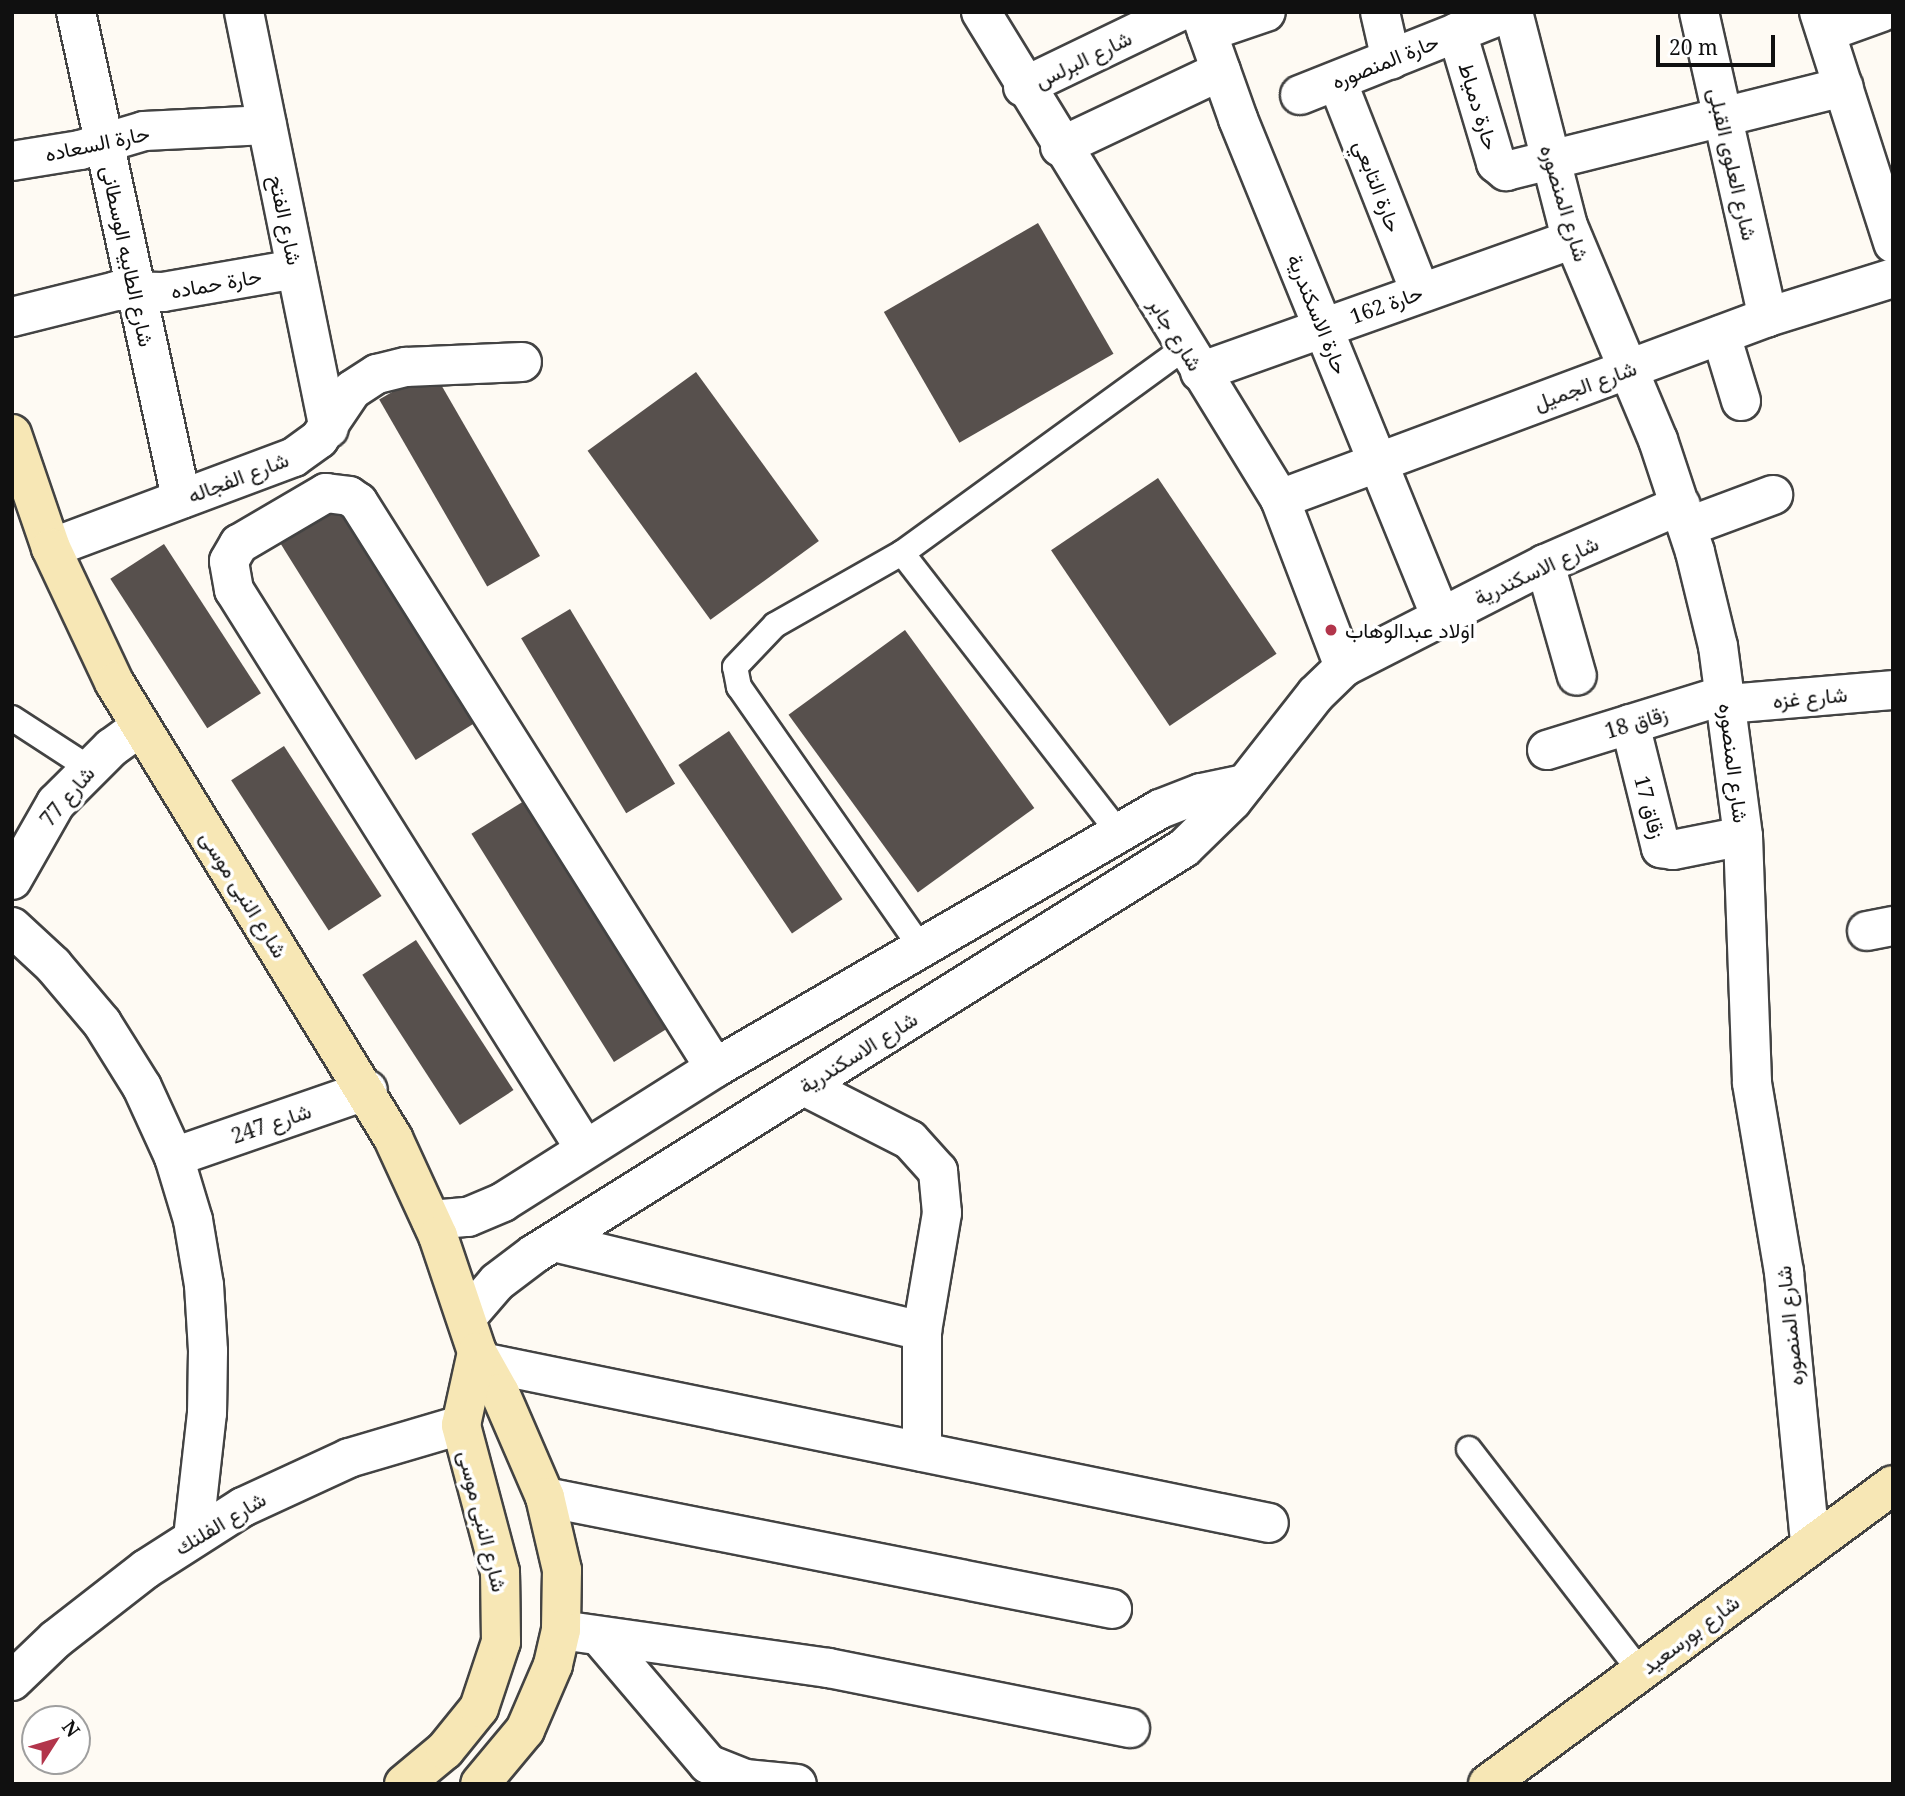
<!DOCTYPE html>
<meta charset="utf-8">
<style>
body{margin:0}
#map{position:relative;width:1905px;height:1796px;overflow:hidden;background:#fefaf3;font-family:"Noto Serif",Vazirmatn,serif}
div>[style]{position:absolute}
.building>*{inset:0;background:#57504d;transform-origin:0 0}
.roads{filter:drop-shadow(2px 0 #434343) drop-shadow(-2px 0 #434343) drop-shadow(0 2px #434343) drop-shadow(0 -2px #434343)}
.lane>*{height:24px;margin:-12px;padding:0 12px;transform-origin:12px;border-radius:12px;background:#fff}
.street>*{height:38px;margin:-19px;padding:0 19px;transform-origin:19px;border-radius:19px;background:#fff}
.secondary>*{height:38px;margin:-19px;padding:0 19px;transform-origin:19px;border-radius:19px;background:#f7e7b5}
.dots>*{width:19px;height:19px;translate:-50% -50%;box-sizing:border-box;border:4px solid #fff;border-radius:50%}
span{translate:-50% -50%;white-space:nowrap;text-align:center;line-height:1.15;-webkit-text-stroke:7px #fff;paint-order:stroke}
.street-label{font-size:21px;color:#101010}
.poi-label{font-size:21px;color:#101010}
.left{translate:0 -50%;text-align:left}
.frame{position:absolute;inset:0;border:14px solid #101010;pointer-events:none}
.north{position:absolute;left:21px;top:1705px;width:70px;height:70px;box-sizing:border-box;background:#fff;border:2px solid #9f9f9f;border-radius:50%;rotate:53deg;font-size:19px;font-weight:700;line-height:28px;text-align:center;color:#101010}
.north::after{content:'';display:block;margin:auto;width:24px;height:32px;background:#b2354b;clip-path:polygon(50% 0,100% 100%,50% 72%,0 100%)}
.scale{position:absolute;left:1656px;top:35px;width:119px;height:32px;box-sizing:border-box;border:4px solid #101010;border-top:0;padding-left:9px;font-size:21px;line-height:24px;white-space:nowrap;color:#101010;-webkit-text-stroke:5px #fff;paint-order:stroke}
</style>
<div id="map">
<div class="building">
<div style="left:1038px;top:223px;width:151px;height:178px;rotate:60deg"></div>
<div style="left:432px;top:369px;width:216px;height:61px;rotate:60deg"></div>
<div style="left:696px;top:372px;width:209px;height:134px;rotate:54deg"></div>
<div style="left:1158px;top:478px;width:212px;height:129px;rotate:56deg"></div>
<div style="left:347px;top:501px;width:256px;height:79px;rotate:58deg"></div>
<div style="left:164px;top:544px;width:178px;height:64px;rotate:57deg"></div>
<div style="left:570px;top:609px;width:204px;height:57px;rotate:59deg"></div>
<div style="left:905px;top:630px;width:220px;height:144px;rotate:54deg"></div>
<div style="left:729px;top:731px;width:203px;height:61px;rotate:56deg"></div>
<div style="left:284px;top:746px;width:179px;height:63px;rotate:57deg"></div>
<div style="left:524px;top:801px;width:269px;height:62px;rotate:58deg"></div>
<div style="left:416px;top:940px;width:179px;height:64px;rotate:57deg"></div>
</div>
<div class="roads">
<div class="lane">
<div style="left:902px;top:553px;width:356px;rotate:52.2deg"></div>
<div style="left:12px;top:718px;width:92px;rotate:33deg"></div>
<div style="left:922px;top:949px;width:320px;rotate:-124.9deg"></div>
<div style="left:739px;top:687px;width:20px;rotate:-101deg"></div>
<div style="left:735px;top:667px;width:58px;rotate:-46.4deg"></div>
<div style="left:775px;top:625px;width:146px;rotate:-29.6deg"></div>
<div style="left:902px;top:553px;width:349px;rotate:-36deg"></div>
<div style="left:1469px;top:1449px;width:280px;rotate:52.4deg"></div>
</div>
<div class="street">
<div style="left:76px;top:12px;width:498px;rotate:77.8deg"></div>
<div style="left:244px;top:12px;width:425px;rotate:78.5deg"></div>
<div style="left:981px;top:12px;width:571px;rotate:58.45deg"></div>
<div style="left:1280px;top:499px;width:180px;rotate:69.1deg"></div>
<div style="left:1200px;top:12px;width:114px;rotate:70.4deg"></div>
<div style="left:1238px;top:119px;width:536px;rotate:67.84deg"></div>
<div style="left:1380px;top:12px;width:49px;rotate:77.1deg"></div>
<div style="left:1513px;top:12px;width:221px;rotate:75.6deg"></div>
<div style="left:1568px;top:226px;width:232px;rotate:67.2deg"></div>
<div style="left:1658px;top:440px;width:118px;rotate:71.7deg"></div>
<div style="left:1695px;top:552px;width:97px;rotate:76.3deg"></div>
<div style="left:1718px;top:646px;width:192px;rotate:82.5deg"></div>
<div style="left:1743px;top:836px;width:247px;rotate:87.9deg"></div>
<div style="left:1752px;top:1083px;width:192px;rotate:80.4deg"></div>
<div style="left:1784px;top:1272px;width:273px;rotate:84.5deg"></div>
<div style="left:1699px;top:12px;width:313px;rotate:77.3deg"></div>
<div style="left:1819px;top:12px;width:243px;rotate:72.2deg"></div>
<div style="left:1207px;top:32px;width:62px;rotate:-18.7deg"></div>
<div style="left:1457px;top:32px;width:137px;rotate:73.4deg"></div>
<div style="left:1496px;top:163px;width:13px;rotate:39deg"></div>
<div style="left:1506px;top:171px;width:348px;rotate:-14deg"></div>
<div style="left:1826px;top:32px;width:59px;rotate:-19.7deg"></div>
<div style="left:1337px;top:81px;width:227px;rotate:68.5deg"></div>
<div style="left:1023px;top:87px;width:173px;rotate:-25.7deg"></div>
<div style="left:1300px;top:95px;width:225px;rotate:-21.7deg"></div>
<div style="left:1060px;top:147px;width:178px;rotate:-25.3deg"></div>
<div style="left:12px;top:161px;width:69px;rotate:-9.2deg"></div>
<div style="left:80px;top:150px;width:67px;rotate:-16.5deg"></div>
<div style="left:144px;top:131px;width:123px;rotate:-2.8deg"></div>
<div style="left:12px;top:317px;width:107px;rotate:-14deg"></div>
<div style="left:116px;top:291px;width:47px;rotate:1.2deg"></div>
<div style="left:163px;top:292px;width:135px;rotate:-9.8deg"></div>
<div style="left:1721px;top:335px;width:69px;rotate:73.1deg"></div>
<div style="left:1200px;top:372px;width:396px;rotate:-19.6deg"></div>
<div style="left:1280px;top:499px;width:521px;rotate:-20.45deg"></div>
<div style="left:1768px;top:317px;width:131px;rotate:-17.3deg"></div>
<div style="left:1687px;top:527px;width:92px;rotate:-20.4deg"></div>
<div style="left:51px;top:548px;width:259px;rotate:-20.5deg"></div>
<div style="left:294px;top:457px;width:31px;rotate:-36deg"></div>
<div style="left:319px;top:439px;width:59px;rotate:-56deg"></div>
<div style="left:352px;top:390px;width:30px;rotate:-33deg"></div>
<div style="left:377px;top:374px;width:30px;rotate:-14deg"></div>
<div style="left:406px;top:367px;width:116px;rotate:-2.5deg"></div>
<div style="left:1545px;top:564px;width:116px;rotate:74.1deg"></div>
<div style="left:1727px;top:704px;width:167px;rotate:-4.8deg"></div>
<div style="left:1630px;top:724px;width:128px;rotate:76deg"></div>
<div style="left:1661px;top:848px;width:12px;rotate:9deg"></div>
<div style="left:1673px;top:850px;width:71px;rotate:-11.3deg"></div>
<div style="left:1547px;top:750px;width:186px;rotate:-17.2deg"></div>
<div style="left:12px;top:880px;width:89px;rotate:-60.3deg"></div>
<div style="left:56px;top:803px;width:78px;rotate:-45deg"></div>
<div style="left:111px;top:748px;width:34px;rotate:-36deg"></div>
<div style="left:12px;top:927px;width:56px;rotate:42.8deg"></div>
<div style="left:53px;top:965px;width:76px;rotate:49.8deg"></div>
<div style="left:102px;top:1023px;width:75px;rotate:58deg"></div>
<div style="left:142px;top:1087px;width:77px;rotate:65.4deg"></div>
<div style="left:174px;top:1157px;width:66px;rotate:73.2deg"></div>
<div style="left:193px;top:1220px;width:66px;rotate:80.4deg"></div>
<div style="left:204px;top:1285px;width:66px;rotate:86.5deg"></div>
<div style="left:208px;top:1351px;width:62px;rotate:90.9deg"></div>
<div style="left:207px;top:1413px;width:125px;rotate:96.4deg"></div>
<div style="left:1867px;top:931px;width:26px;rotate:-11deg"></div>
<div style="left:804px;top:1086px;width:119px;rotate:27deg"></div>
<div style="left:910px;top:1140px;width:42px;rotate:47.9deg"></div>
<div style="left:938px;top:1171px;width:42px;rotate:84.6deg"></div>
<div style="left:942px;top:1213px;width:120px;rotate:99.6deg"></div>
<div style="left:922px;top:1331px;width:121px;rotate:90deg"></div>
<div style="left:585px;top:1149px;width:660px;rotate:-122.12deg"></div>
<div style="left:234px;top:590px;width:29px;rotate:-100deg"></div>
<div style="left:229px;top:561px;width:20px;rotate:-60deg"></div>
<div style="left:239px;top:544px;width:101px;rotate:-30.4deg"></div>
<div style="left:326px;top:493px;width:23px;rotate:7deg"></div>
<div style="left:349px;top:496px;width:11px;rotate:34deg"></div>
<div style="left:358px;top:502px;width:669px;rotate:57.76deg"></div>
<div style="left:174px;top:1157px;width:205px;rotate:-19.1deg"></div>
<div style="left:431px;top:1220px;width:37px;rotate:-5deg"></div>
<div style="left:468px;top:1217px;width:38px;rotate:-23deg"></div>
<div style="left:503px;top:1202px;width:251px;rotate:-32.3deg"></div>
<div style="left:715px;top:1068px;width:515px;rotate:-30.2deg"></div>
<div style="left:1160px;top:809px;width:44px;rotate:-21.3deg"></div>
<div style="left:1201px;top:793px;width:45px;rotate:-11.6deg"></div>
<div style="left:554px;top:1242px;width:379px;rotate:13.6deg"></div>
<div style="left:467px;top:1317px;width:46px;rotate:-49.4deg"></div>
<div style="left:497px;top:1282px;width:46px;rotate:-37.1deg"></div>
<div style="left:534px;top:1254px;width:766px;rotate:-31.99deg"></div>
<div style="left:1184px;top:848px;width:67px;rotate:-44.4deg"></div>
<div style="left:1232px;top:801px;width:136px;rotate:-51.9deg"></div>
<div style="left:1316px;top:694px;width:39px;rotate:-44deg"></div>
<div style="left:1344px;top:667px;width:226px;rotate:-27.1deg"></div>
<div style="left:1545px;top:564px;width:148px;rotate:-23.5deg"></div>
<div style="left:482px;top:1362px;width:803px;rotate:11.56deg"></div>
<div style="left:545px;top:1497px;width:578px;rotate:11.17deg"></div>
<div style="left:561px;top:1630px;width:271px;rotate:8.1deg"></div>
<div style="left:829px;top:1668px;width:307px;rotate:11.3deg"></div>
<div style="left:600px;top:1637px;width:167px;rotate:49.6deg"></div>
<div style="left:708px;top:1764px;width:40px;rotate:22deg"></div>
<div style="left:745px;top:1779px;width:52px;rotate:5.5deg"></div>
<div style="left:12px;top:1681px;width:61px;rotate:-43.7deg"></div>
<div style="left:56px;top:1639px;width:114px;rotate:-37.9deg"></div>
<div style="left:146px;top:1569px;width:115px;rotate:-32.6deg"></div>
<div style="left:243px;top:1507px;width:117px;rotate:-24.8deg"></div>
<div style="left:349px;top:1458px;width:117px;rotate:-16.4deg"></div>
</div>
<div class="secondary">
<div style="left:12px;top:434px;width:120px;rotate:71.1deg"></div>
<div style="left:51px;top:548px;width:148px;rotate:64.8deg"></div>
<div style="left:114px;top:682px;width:535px;rotate:58.54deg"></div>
<div style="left:393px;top:1138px;width:108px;rotate:65.3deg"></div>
<div style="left:438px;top:1236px;width:122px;rotate:71.4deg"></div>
<div style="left:477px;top:1352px;width:47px;rotate:60.7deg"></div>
<div style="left:500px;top:1393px;width:113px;rotate:66.6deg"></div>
<div style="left:545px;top:1497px;width:75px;rotate:76.9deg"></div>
<div style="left:562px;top:1570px;width:60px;rotate:91deg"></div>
<div style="left:561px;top:1630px;width:36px;rotate:103deg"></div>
<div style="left:553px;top:1665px;width:71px;rotate:113.3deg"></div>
<div style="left:525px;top:1730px;width:70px;rotate:129.8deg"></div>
<div style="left:404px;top:1784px;width:53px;rotate:-39.7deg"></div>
<div style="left:445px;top:1750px;width:54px;rotate:-51deg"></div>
<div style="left:479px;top:1708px;width:70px;rotate:-71.6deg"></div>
<div style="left:501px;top:1642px;width:70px;rotate:-90.8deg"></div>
<div style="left:500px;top:1572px;width:152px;rotate:-104.9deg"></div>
<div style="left:461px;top:1425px;width:75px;rotate:-77.6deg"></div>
<div style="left:1488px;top:1784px;width:503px;rotate:-36.44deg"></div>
</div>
</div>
<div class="dots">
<div style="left:1331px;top:630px;background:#b2354b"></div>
</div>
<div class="street-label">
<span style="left:1083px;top:59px;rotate:-26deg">شارع البرلس</span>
<span style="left:1385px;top:61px;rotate:-22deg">حارة المنصوره</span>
<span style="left:1479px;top:106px;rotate:73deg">حارة دمياط</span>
<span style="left:97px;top:143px;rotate:-12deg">حارة السعاده</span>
<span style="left:1733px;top:164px;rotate:77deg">شارع العلوى القبلى</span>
<span style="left:1378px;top:186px;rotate:69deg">حارة التابعي</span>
<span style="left:1565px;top:203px;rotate:73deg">شارع المنصوره</span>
<span style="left:286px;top:220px;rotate:78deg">شارع الفتح</span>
<span style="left:128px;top:256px;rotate:78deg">شارع الطابيه الوسطانى</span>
<span style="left:216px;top:283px;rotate:-10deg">حارة حماده</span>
<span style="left:1386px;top:304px;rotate:-20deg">حارة 162</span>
<span style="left:1318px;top:314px;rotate:68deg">حارة الاسكندرية</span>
<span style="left:1176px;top:334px;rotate:58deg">شارع جابر</span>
<span style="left:1585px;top:385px;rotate:-20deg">شارع الجميل</span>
<span style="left:238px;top:477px;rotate:-21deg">شارع الفجاله</span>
<span style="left:1536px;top:570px;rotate:-25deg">شارع الاسكندرية</span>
<span style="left:1810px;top:697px;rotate:-5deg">شارع غزه</span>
<span style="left:1636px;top:722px;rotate:-17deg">زقاق 18</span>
<span style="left:1734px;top:763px;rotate:83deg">شارع المنصوره</span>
<span style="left:67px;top:796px;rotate:-50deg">شارع 77</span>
<span style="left:1650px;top:807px;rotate:75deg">زقاق 17</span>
<span style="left:244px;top:894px;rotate:58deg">شارع النبى موسى</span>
<span style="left:858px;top:1052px;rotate:-32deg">شارع الاسكندرية</span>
<span style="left:271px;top:1123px;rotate:-19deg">شارع 247</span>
<span style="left:1789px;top:1326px;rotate:-96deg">شارع المنصوره</span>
<span style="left:483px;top:1521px;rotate:76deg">شارع النبى موسى</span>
<span style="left:220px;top:1523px;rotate:-31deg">شارع الفلنك</span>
<span style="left:1690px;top:1634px;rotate:-37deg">شارع بورسعيد</span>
</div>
<div class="poi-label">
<span class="left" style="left:1345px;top:630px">اولاد عبدالوهاب</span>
</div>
<div class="frame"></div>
<div class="north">N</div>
<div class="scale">20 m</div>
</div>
